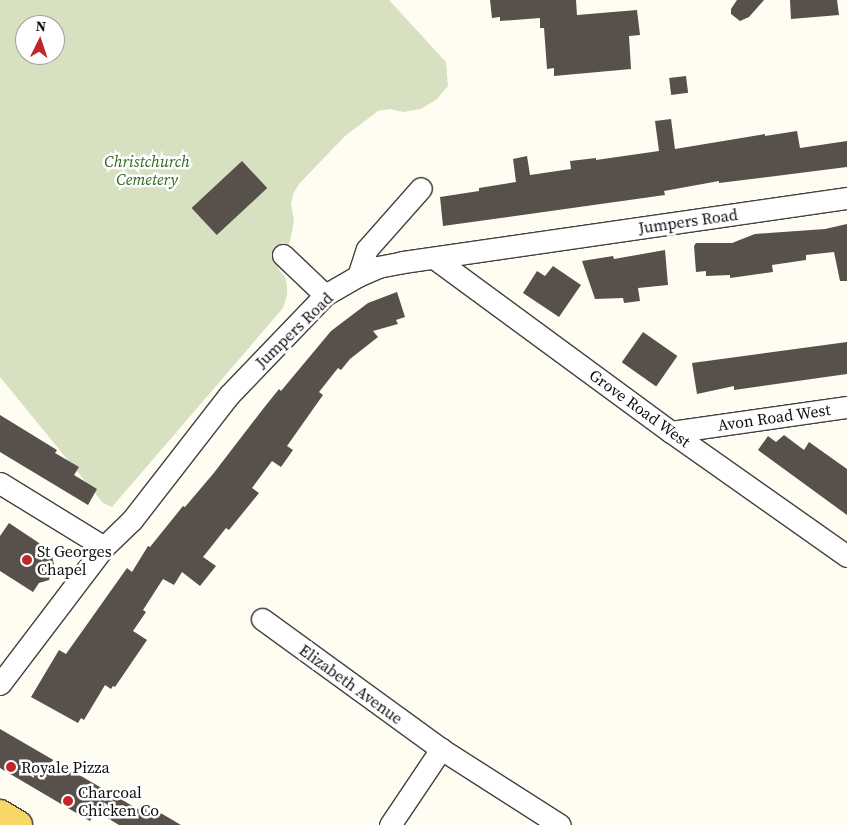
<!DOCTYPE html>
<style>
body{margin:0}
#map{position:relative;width:847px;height:825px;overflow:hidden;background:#fffcf1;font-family:"Source Serif 4",serif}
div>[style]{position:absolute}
.cemetery>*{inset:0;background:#d7e1c1}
.building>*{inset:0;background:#58504b;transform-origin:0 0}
.roads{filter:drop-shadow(1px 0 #424242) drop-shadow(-1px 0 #424242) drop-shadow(0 1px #424242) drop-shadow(0 -1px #424242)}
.street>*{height:21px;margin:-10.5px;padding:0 10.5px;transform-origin:10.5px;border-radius:10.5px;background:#fff}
.primary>*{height:28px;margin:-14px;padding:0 14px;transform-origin:14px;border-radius:14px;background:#f8d667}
.dots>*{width:14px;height:14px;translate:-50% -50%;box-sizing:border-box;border:2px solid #fff;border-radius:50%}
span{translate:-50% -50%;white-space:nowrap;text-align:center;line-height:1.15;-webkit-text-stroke:5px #fff;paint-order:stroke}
.park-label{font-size:16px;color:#2d671e;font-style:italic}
.street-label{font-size:16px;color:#0f0f0f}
.poi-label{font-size:16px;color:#0f0f0f}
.left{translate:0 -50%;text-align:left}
.north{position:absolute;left:15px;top:15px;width:50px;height:50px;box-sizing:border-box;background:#fff;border:1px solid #9f9f9f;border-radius:50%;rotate:4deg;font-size:14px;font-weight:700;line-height:20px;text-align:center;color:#0f0f0f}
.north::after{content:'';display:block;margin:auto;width:18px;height:22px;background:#c0262c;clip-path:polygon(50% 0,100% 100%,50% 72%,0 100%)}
</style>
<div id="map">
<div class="cemetery">
<div style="clip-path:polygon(evenodd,0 0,389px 0,446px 62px,448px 86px,437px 99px,421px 109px,403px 112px,390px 109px,378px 111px,345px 136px,299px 184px,293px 194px,291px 204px,294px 221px,290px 241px,278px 269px,285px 277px,287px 285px,287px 295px,283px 308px,112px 507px,103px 503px,0 377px,0 0,25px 25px,55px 25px,55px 55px,25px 55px,25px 25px)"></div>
</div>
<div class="building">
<div style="clip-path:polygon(490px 0,576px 0,577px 15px,637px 10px,640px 35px,629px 36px,631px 69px,554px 76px,554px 68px,547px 69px,544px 28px,540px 28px,540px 18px,500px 21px,500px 17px,492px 18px)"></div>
<div style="clip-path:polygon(737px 0,764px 0,749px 17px,740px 21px,731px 14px,731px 9px)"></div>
<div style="clip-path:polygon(790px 0,837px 0,839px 15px,791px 19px)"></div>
<div style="left:686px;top:76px;width:17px;height:17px;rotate:83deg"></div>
<div style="clip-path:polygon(671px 119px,675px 149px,765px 134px,765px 136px,797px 131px,800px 148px,847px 141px,847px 167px,719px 183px,719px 181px,664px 191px,665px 195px,443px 226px,440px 197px,479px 191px,479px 188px,516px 182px,513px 159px,527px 156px,530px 175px,571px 169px,570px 161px,596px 158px,596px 160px,659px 151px,655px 121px)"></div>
<div style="left:242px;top:161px;width:37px;height:69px;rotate:47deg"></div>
<div style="clip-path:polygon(847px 224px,847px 281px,840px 281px,834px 252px,806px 255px,806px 260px,772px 265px,773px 272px,730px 278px,730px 275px,706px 276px,706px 271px,696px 272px,694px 246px,696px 243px,732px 243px,755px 234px,825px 229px)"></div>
<div style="clip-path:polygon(665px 250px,668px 285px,638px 288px,640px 301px,624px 303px,623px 298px,595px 299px,582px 261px,613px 256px,614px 259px)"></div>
<div style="clip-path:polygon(553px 266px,581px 285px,559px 317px,523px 293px,537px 271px,545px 276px)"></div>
<div style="clip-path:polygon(397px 292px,405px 317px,396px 320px,398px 324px,373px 331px,378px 337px,350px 359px,341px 370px,338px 368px,319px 392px,323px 395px,287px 446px,293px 450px,281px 467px,272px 461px,252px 488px,259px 493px,229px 530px,226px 528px,203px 557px,216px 566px,200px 586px,182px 572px,174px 585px,163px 579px,143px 610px,146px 612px,133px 631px,147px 640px,115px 687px,113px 686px,111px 689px,105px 685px,84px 720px,81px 718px,78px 723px,31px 697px,59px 650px,66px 654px,127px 568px,132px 572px,148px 546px,150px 547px,183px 506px,185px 507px,213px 474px,263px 409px,279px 389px,281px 391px,331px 331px,368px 303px)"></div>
<div style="left:643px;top:332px;width:42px;height:37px;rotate:35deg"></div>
<div style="clip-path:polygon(847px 342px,847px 374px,734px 390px,734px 386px,697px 394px,692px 363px)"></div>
<div style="clip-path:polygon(0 415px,57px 450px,55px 453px,79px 467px,74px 475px,97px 489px,88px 505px,0 452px)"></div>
<div style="clip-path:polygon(784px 435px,804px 450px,809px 442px,847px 469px,847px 515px,758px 450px,768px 436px,776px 442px)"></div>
<div style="clip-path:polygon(9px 523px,42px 545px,41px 549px,52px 555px,54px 565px,49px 580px,39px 583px,33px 592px,0 571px,0 536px)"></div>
<div style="clip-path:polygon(0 729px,143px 812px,147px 805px,181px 825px,119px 825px,96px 811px,90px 821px,0 768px)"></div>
</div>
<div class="roads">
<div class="street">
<div style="left:283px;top:255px;width:58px;rotate:43.6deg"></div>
<div style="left:434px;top:258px;width:294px;rotate:36.3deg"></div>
<div style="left:671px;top:432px;width:215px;rotate:35.2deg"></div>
<div style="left:358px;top:276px;width:28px;rotate:-72deg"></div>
<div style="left:367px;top:249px;width:81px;rotate:-48.5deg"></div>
<div style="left:671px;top:432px;width:178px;rotate:-8.1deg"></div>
<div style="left:0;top:483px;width:122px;rotate:31.6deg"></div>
<div style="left:262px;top:619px;width:221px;rotate:36deg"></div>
<div style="left:441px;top:749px;width:141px;rotate:32.6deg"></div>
<div style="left:0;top:684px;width:172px;rotate:-52.8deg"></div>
<div style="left:104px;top:547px;width:39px;rotate:-44deg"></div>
<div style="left:132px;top:520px;width:158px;rotate:-52.2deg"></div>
<div style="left:229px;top:395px;width:139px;rotate:-46.2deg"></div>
<div style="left:325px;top:295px;width:38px;rotate:-30deg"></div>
<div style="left:358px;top:276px;width:22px;rotate:-24deg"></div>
<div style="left:378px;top:267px;width:25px;rotate:-11deg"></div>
<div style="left:403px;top:262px;width:449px;rotate:-8.2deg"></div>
<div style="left:390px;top:825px;width:92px;rotate:-56.1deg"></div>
</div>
<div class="primary">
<div style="left:0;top:814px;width:21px;rotate:31deg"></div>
</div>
</div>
<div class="dots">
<div style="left:27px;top:560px;background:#c0262c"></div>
<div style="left:11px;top:767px;background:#c0262c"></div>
<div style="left:68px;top:801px;background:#c0262c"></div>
</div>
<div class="park-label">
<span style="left:147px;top:170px">Christchurch<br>Cemetery</span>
</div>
<div class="street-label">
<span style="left:688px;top:221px;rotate:-8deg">Jumpers Road</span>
<span style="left:294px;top:330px;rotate:-44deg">Jumpers Road</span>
<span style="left:640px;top:408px;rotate:36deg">Grove Road West</span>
<span style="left:774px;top:417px;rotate:-8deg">Avon Road West</span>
<span style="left:351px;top:684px;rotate:36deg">Elizabeth Avenue</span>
</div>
<div class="poi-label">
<span class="left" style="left:37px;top:560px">St Georges<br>Chapel</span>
<span class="left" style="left:21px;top:767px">Royale Pizza</span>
<span class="left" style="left:78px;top:801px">Charcoal<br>Chicken Co</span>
</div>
<div class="north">N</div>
</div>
